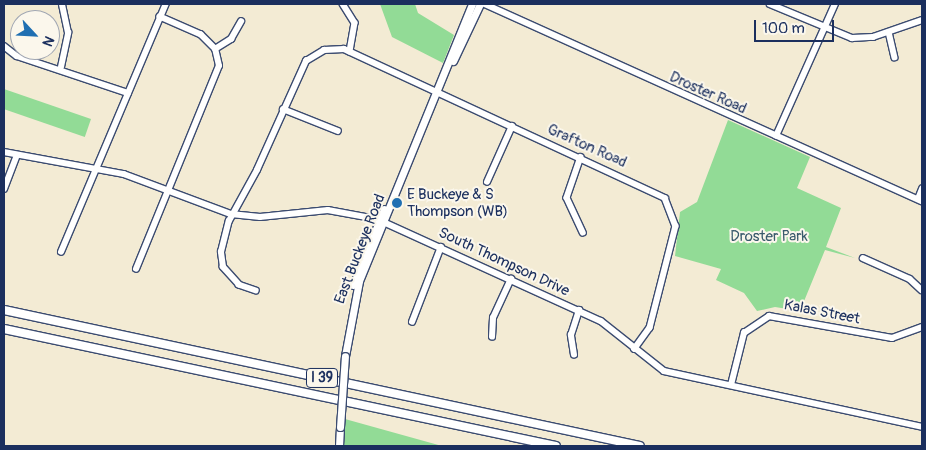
<!DOCTYPE html>
<style>
body{margin:0}
#map{position:relative;width:926px;height:450px;overflow:hidden;background:#f3ebd4;font-family:Pangolin,sans-serif}
div>[style]{position:absolute}
.green>*{inset:0;background:#92db96;transform-origin:0 0}
.roads{filter:drop-shadow(1px 0 #3b4b70) drop-shadow(-1px 0 #3b4b70) drop-shadow(0 1px #3b4b70) drop-shadow(0 -1px #3b4b70)}
.minor>*{height:5.5px;margin:-2.75px;padding:0 2.75px;transform-origin:2.75px;border-radius:2.75px;background:#fff}
.major>*{height:7px;margin:-3.5px;padding:0 3.5px;transform-origin:3.5px;border-radius:3.5px;background:#fff}
.highway>*{height:8px;margin:-4px;padding:0 4px;transform-origin:4px;border-radius:4px;background:#fff}
.bridges{filter:drop-shadow(1px 0 #3b4b70) drop-shadow(-1px 0 #3b4b70) drop-shadow(0 1px #3b4b70) drop-shadow(0 -1px #3b4b70)}
.major-bridge>*{height:7px;margin:-3.5px;padding:0 3.5px;transform-origin:3.5px;border-radius:3.5px;background:#fff}
.dots>*{width:14px;height:14px;translate:-50% -50%;box-sizing:border-box;border:2px solid #fbf7ec;border-radius:50%}
span{translate:-50% -50%;white-space:nowrap;text-align:center;line-height:1.15;-webkit-text-stroke:4px #fbf7ec;paint-order:stroke}
.shield-label span{padding:1px 4px;background:#fbf7ec;border:1px solid;border-radius:4px;-webkit-text-stroke-width:0}
.shield-label{font-size:14px;color:#1b2f5e;font-weight:700}
.street-label{font-size:15px;color:#1b2f5e}
.poi-label{font-size:15px;color:#1b2f5e}
.left{translate:0 -50%;text-align:left}
.park-label{font-size:15px;color:#395a6c}
.frame{position:absolute;inset:0;border:5px solid #1b2f5e;pointer-events:none}
.north{position:absolute;left:10px;top:10px;width:50px;height:50px;box-sizing:border-box;background:#fbf7ec;border:1px solid #a1a7b3;border-radius:50%;rotate:115deg;font-size:14px;font-weight:700;line-height:20px;text-align:center;color:#1b2f5e}
.north::after{content:'';display:block;margin:auto;width:18px;height:22px;background:#1f6fb2;clip-path:polygon(50% 0,100% 100%,50% 72%,0 100%)}
.scale{position:absolute;left:754px;top:20px;width:80px;height:22px;box-sizing:border-box;border:2px solid #1b2f5e;border-top:0;padding-left:6px;font-size:15px;line-height:18px;white-space:nowrap;color:#1b2f5e;-webkit-text-stroke:4px #fbf7ec;paint-order:stroke}
</style>
<div id="map">
<div class="green">
<div style="clip-path:polygon(380px 4px,415px 4px,418px 13px,454px 35px,443px 63px,392px 37px)"></div>
<div style="left:4px;top:89px;width:92px;height:19px;rotate:19deg"></div>
<div style="clip-path:polygon(728px 120px,810px 157px,797px 188px,841px 208px,826px 247px,855px 258px,825px 250px,800px 311px,775px 307px,757px 311px,744px 293px,716px 280px,721px 269px,675px 256px,680px 212px,697px 202px)"></div>
<div style="clip-path:polygon(344px 419px,345px 419px,442px 446px,343px 446px)"></div>
</div>
<div class="roads">
<div class="minor">
<div style="left:343px;top:4px;width:22px;rotate:58deg"></div>
<div style="left:355px;top:23px;width:29px;rotate:100deg"></div>
<div style="left:485px;top:4px;width:479px;rotate:24.3deg"></div>
<div style="left:770px;top:4px;width:89px;rotate:22.5deg"></div>
<div style="left:852px;top:38px;width:21px;rotate:-3deg"></div>
<div style="left:873px;top:37px;width:52px;rotate:-19.1deg"></div>
<div style="left:889px;top:32px;width:26px;rotate:77deg"></div>
<div style="left:4px;top:46px;width:16px;rotate:38deg"></div>
<div style="left:17px;top:56px;width:117px;rotate:18.4deg"></div>
<div style="left:215px;top:49px;width:19px;rotate:-32deg"></div>
<div style="left:231px;top:39px;width:20px;rotate:-60deg"></div>
<div style="left:61px;top:67px;width:35px;rotate:-78deg"></div>
<div style="left:68px;top:33px;width:30px;rotate:-102deg"></div>
<div style="left:283px;top:109px;width:59px;rotate:21.8deg"></div>
<div style="left:776px;top:136px;width:145px;rotate:-65.9deg"></div>
<div style="left:4px;top:152px;width:122px;rotate:10.4deg"></div>
<div style="left:124px;top:174px;width:114px;rotate:20.5deg"></div>
<div style="left:231px;top:214px;width:29px;rotate:6deg"></div>
<div style="left:260px;top:217px;width:68px;rotate:-5.9deg"></div>
<div style="left:328px;top:210px;width:50px;rotate:10.4deg"></div>
<div style="left:377px;top:219px;width:246px;rotate:24.5deg"></div>
<div style="left:601px;top:321px;width:80px;rotate:38.4deg"></div>
<div style="left:664px;top:371px;width:264px;rotate:12.2deg"></div>
<div style="left:581px;top:157px;width:43px;rotate:108.9deg"></div>
<div style="left:567px;top:198px;width:38px;rotate:65deg"></div>
<div style="left:487px;top:182px;width:61px;rotate:-65.9deg"></div>
<div style="left:4px;top:189px;width:36px;rotate:-69deg"></div>
<div style="left:918px;top:199px;width:11px;rotate:-68deg"></div>
<div style="left:61px;top:252px;width:269px;rotate:-67.1deg"></div>
<div style="left:863px;top:258px;width:51px;rotate:24.1deg"></div>
<div style="left:910px;top:279px;width:16px;rotate:43deg"></div>
<div style="left:136px;top:269px;width:219px;rotate:-67.8deg"></div>
<div style="left:219px;top:66px;width:17px;rotate:-103deg"></div>
<div style="left:215px;top:49px;width:20px;rotate:-135deg"></div>
<div style="left:201px;top:35px;width:45px;rotate:-156.3deg"></div>
<div style="left:256px;top:291px;width:18px;rotate:-161deg"></div>
<div style="left:239px;top:285px;width:24px;rotate:-132deg"></div>
<div style="left:223px;top:267px;width:15px;rotate:-98deg"></div>
<div style="left:221px;top:252px;width:32px;rotate:-76deg"></div>
<div style="left:229px;top:221px;width:58px;rotate:-61.2deg"></div>
<div style="left:257px;top:170px;width:120px;rotate:-65.8deg"></div>
<div style="left:306px;top:61px;width:21px;rotate:-31deg"></div>
<div style="left:324px;top:50px;width:20px;rotate:-3deg"></div>
<div style="left:344px;top:49px;width:354px;rotate:24.9deg"></div>
<div style="left:665px;top:198px;width:30px;rotate:69deg"></div>
<div style="left:676px;top:226px;width:105px;rotate:104.3deg"></div>
<div style="left:650px;top:328px;width:26px;rotate:126deg"></div>
<div style="left:412px;top:322px;width:80px;rotate:-68.9deg"></div>
<div style="left:492px;top:337px;width:19px;rotate:-87deg"></div>
<div style="left:493px;top:318px;width:43px;rotate:-65.2deg"></div>
<div style="left:574px;top:355px;width:20px;rotate:-99deg"></div>
<div style="left:571px;top:335px;width:26px;rotate:-72deg"></div>
<div style="left:731px;top:385px;width:54px;rotate:-76deg"></div>
<div style="left:744px;top:333px;width:30px;rotate:-34deg"></div>
<div style="left:769px;top:316px;width:125px;rotate:10.1deg"></div>
<div style="left:892px;top:338px;width:32px;rotate:-20deg"></div>
</div>
<div class="major">
<div style="left:453px;top:61px;width:63px;rotate:-64.7deg"></div>
<div style="left:353px;top:285px;width:82px;rotate:-67.8deg"></div>
<div style="left:345px;top:356px;width:76px;rotate:-79.4deg"></div>
<div style="left:359px;top:281px;width:299px;rotate:-67.8deg"></div>
<div style="left:339px;top:446px;width:19px;rotate:-87deg"></div>
</div>
<div class="highway">
<div style="left:4px;top:310px;width:650px;rotate:12.07deg"></div>
<div style="left:4px;top:329px;width:564px;rotate:11.97deg"></div>
</div>
</div>
<div class="bridges">
<div class="major-bridge">
<div style="left:340px;top:427px;width:71px;rotate:-86deg"></div>
</div>
</div>
<div class="dots">
<div style="left:397px;top:203px;background:#1f6fb2"></div>
</div>
<div class="shield-label">
<span style="left:322px;top:378px">I 39</span>
</div>
<div class="street-label">
<span style="left:708px;top:93px;rotate:24deg">Droster Road</span>
<span style="left:587px;top:146px;rotate:24deg">Grafton Road</span>
<span style="left:360px;top:249px;rotate:-69deg">East Buckeye Road</span>
<span style="left:504px;top:262px;rotate:25deg">South Thompson Drive</span>
<span style="left:822px;top:312px;rotate:11deg">Kalas Street</span>
</div>
<div class="poi-label">
<span class="left" style="left:407px;top:203px">E Buckeye &amp; S<br>Thompson (WB)</span>
</div>
<div class="park-label">
<span style="left:769px;top:237px">Droster Park</span>
</div>
<div class="frame"></div>
<div class="north">N</div>
<div class="scale">100 m</div>
</div>
